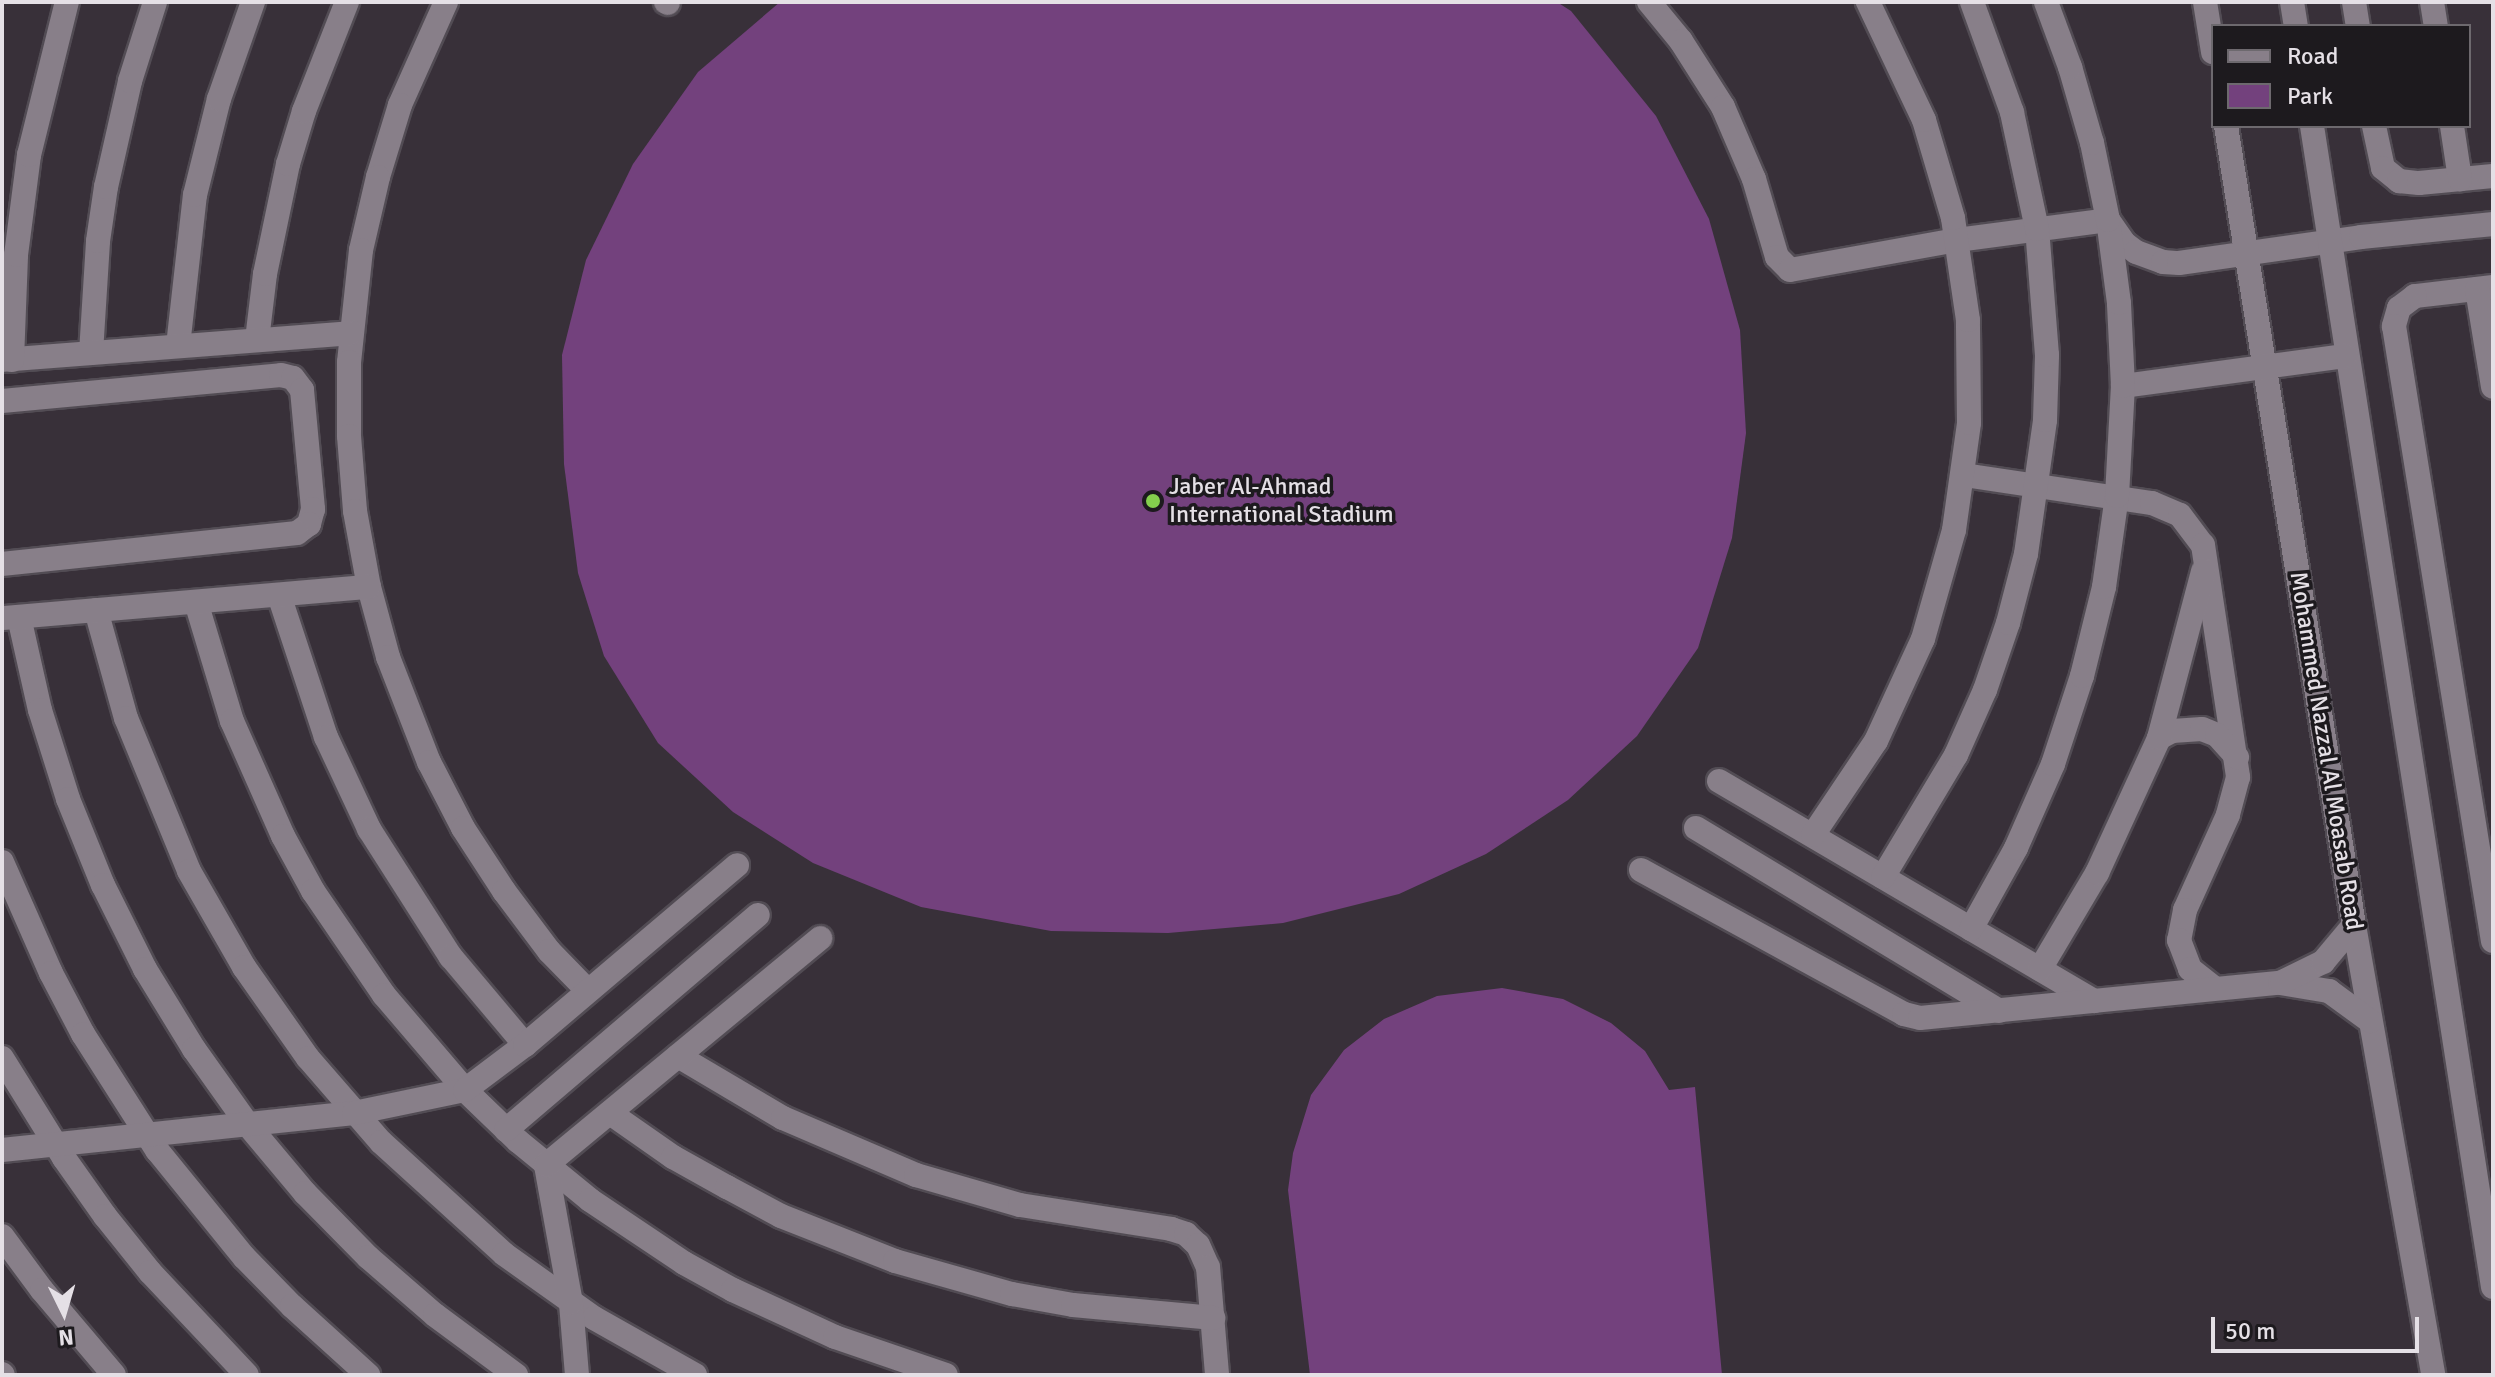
<!DOCTYPE html>
<style>
body{margin:0}
#map{position:relative;width:2495px;height:1377px;overflow:hidden;background:#383039;font-family:Signika,sans-serif}
div>[style]{position:absolute}
.green>*{inset:0;background:#73417d}
.roads{filter:drop-shadow(2px 0 #524c54) drop-shadow(-2px 0 #524c54) drop-shadow(0 2px #524c54) drop-shadow(0 -2px #524c54)}
.minor>*{height:24px;margin:-12px;padding:0 12px;transform-origin:12px;border-radius:12px;background:#887f89}
.dots>*{width:22px;height:22px;translate:-50% -50%;box-sizing:border-box;border:4px solid #1d1a1e;border-radius:50%}
span{translate:-50% -50%;white-space:nowrap;text-align:center;line-height:1.15;-webkit-text-stroke:7px #1d1a1e;paint-order:stroke}
.poi-label{font-size:24px;color:#e5e0e6}
.left{translate:0 -50%;text-align:left}
.street-label{font-size:24px;color:#e5e0e6}
.frame{position:absolute;inset:0;border:4px solid #e5e0e6;pointer-events:none}
.legend{position:absolute;left:2211px;top:24px;width:260px;height:104px;box-sizing:border-box;background:#1d1a1e;border:2px solid #6d696e;margin:0;padding:10px 14px;list-style:none;font-size:24px;color:#e5e0e6}
.legend li{display:flex;align-items:center;gap:16px;height:40px}
.legend b{width:40px;border:2px solid #6d696e}
.north{position:absolute;left:24px;top:1273px;width:80px;height:80px;-webkit-text-stroke:6px #1d1a1e;paint-order:stroke;rotate:175deg;font-size:22px;font-weight:700;line-height:32px;text-align:center;color:#e5e0e6}
.north::after{content:'';display:block;margin:auto;width:28px;height:36px;background:#e5e0e6;clip-path:polygon(50% 0,100% 100%,50% 72%,0 100%)}
.scale{position:absolute;left:2211px;top:1317px;width:208px;height:36px;box-sizing:border-box;border:4px solid #e5e0e6;border-top:0;padding-left:10px;font-size:24px;line-height:28px;white-space:nowrap;color:#e5e0e6;-webkit-text-stroke:6px #1d1a1e;paint-order:stroke}
</style>
<div id="map">
<div class="green">
<div style="clip-path:polygon(780px 2px,1557px 2px,1571px 11px,1656px 116px,1709px 219px,1740px 330px,1746px 433px,1732px 538px,1698px 648px,1637px 736px,1568px 800px,1486px 854px,1399px 894px,1283px 923px,1168px 933px,1051px 931px,921px 907px,813px 863px,733px 812px,658px 743px,604px 656px,578px 573px,564px 464px,562px 355px,586px 260px,633px 164px,698px 72px)"></div>
<div style="clip-path:polygon(1502px 988px,1563px 999px,1611px 1023px,1645px 1051px,1669px 1090px,1695px 1087px,1722px 1375px,1310px 1375px,1288px 1190px,1293px 1153px,1311px 1095px,1344px 1050px,1384px 1019px,1437px 996px)"></div>
</div>
<div class="roads">
<div class="minor">
<div style="left:446px;top:2px;width:113px;rotate:114.1deg"></div>
<div style="left:400px;top:105px;width:75px;rotate:107deg"></div>
<div style="left:378px;top:177px;width:75px;rotate:103.1deg"></div>
<div style="left:361px;top:250px;width:113px;rotate:96.1deg"></div>
<div style="left:349px;top:362px;width:74px;rotate:90deg"></div>
<div style="left:349px;top:436px;width:75px;rotate:85.4deg"></div>
<div style="left:355px;top:511px;width:77px;rotate:79.6deg"></div>
<div style="left:369px;top:587px;width:73px;rotate:74.8deg"></div>
<div style="left:388px;top:657px;width:113px;rotate:68.7deg"></div>
<div style="left:429px;top:762px;width:74px;rotate:62.7deg"></div>
<div style="left:463px;top:828px;width:75px;rotate:56.9deg"></div>
<div style="left:504px;top:891px;width:75px;rotate:53.1deg"></div>
<div style="left:549px;top:951px;width:54px;rotate:45.7deg"></div>
<div style="left:666px;top:2px;width:2px;rotate:27deg"></div>
<div style="left:1649px;top:2px;width:50px;rotate:50.6deg"></div>
<div style="left:1681px;top:41px;width:78px;rotate:57.5deg"></div>
<div style="left:1723px;top:107px;width:78px;rotate:66.7deg"></div>
<div style="left:1754px;top:179px;width:81px;rotate:73.6deg"></div>
<div style="left:1777px;top:257px;width:18px;rotate:45deg"></div>
<div style="left:1790px;top:270px;width:170px;rotate:-10.2deg"></div>
<div style="left:1957px;top:240px;width:152px;rotate:-7.5deg"></div>
<div style="left:2108px;top:220px;width:28px;rotate:55deg"></div>
<div style="left:2124px;top:243px;width:15px;rotate:37deg"></div>
<div style="left:2136px;top:252px;width:29px;rotate:20deg"></div>
<div style="left:2163px;top:262px;width:16px;rotate:4deg"></div>
<div style="left:2179px;top:263px;width:184px;rotate:-8.1deg"></div>
<div style="left:2361px;top:237px;width:133px;rotate:-5.6deg"></div>
<div style="left:2205px;top:2px;width:51px;rotate:80.9deg"></div>
<div style="left:2292px;top:2px;width:24px;rotate:81deg"></div>
<div style="left:2354px;top:2px;width:24px;rotate:81deg"></div>
<div style="left:2432px;top:2px;width:24px;rotate:81deg"></div>
<div style="left:2226px;top:126px;width:809px;rotate:80.9deg"></div>
<div style="left:2354px;top:925px;width:457px;rotate:80deg"></div>
<div style="left:2312px;top:126px;width:1175px;rotate:81.14deg"></div>
<div style="left:2374px;top:126px;width:43px;rotate:77.9deg"></div>
<div style="left:2383px;top:168px;width:21px;rotate:39deg"></div>
<div style="left:2399px;top:181px;width:20px;rotate:6deg"></div>
<div style="left:2419px;top:183px;width:74px;rotate:-5.4deg"></div>
<div style="left:2452px;top:126px;width:54px;rotate:81.4deg"></div>
<div style="left:2493px;top:287px;width:79px;rotate:173.4deg"></div>
<div style="left:2415px;top:296px;width:20px;rotate:143deg"></div>
<div style="left:2399px;top:308px;width:19px;rotate:106deg"></div>
<div style="left:2394px;top:326px;width:623px;rotate:80.86deg"></div>
<div style="left:2477px;top:289px;width:99px;rotate:80.7deg"></div>
<div style="left:257px;top:340px;width:66px;rotate:-83.1deg"></div>
<div style="left:265px;top:274px;width:112px;rotate:-78.2deg"></div>
<div style="left:288px;top:164px;width:55px;rotate:-73.2deg"></div>
<div style="left:304px;top:111px;width:117px;rotate:-68.5deg"></div>
<div style="left:178px;top:346px;width:152px;rotate:-83.6deg"></div>
<div style="left:195px;top:195px;width:99px;rotate:-76deg"></div>
<div style="left:219px;top:99px;width:103px;rotate:-70.7deg"></div>
<div style="left:91px;top:353px;width:112px;rotate:-86.4deg"></div>
<div style="left:98px;top:241px;width:55px;rotate:-81.6deg"></div>
<div style="left:106px;top:187px;width:109px;rotate:-77.2deg"></div>
<div style="left:130px;top:81px;width:83px;rotate:-72.4deg"></div>
<div style="left:2px;top:360px;width:350px;rotate:-4.4deg"></div>
<div style="left:12px;top:360px;width:105px;rotate:-87.8deg"></div>
<div style="left:16px;top:255px;width:101px;rotate:-82.6deg"></div>
<div style="left:29px;top:155px;width:158px;rotate:-76.1deg"></div>
<div style="left:2123px;top:386px;width:225px;rotate:-7.7deg"></div>
<div style="left:2px;top:401px;width:280px;rotate:-5.3deg"></div>
<div style="left:281px;top:375px;width:12px;rotate:14deg"></div>
<div style="left:293px;top:378px;width:15px;rotate:53deg"></div>
<div style="left:302px;top:390px;width:120px;rotate:84.7deg"></div>
<div style="left:313px;top:509px;width:16px;rotate:105deg"></div>
<div style="left:309px;top:524px;width:15px;rotate:143deg"></div>
<div style="left:297px;top:533px;width:297px;rotate:174deg"></div>
<div style="left:1964px;top:475px;width:190px;rotate:8.5deg"></div>
<div style="left:2152px;top:503px;width:30px;rotate:23deg"></div>
<div style="left:2180px;top:515px;width:38px;rotate:53deg"></div>
<div style="left:2203px;top:545px;width:235px;rotate:81.4deg"></div>
<div style="left:2238px;top:777px;width:39px;rotate:105deg"></div>
<div style="left:2228px;top:815px;width:104px;rotate:114.4deg"></div>
<div style="left:2185px;top:910px;width:31px;rotate:101deg"></div>
<div style="left:2179px;top:940px;width:31px;rotate:69deg"></div>
<div style="left:2190px;top:969px;width:31px;rotate:38deg"></div>
<div style="left:279px;top:595px;width:150px;rotate:71.7deg"></div>
<div style="left:326px;top:737px;width:102px;rotate:64.9deg"></div>
<div style="left:369px;top:829px;width:152px;rotate:57.4deg"></div>
<div style="left:451px;top:957px;width:115px;rotate:49.9deg"></div>
<div style="left:196px;top:602px;width:124px;rotate:73.2deg"></div>
<div style="left:232px;top:721px;width:126px;rotate:66.1deg"></div>
<div style="left:283px;top:836px;width:63px;rotate:61.4deg"></div>
<div style="left:313px;top:891px;width:126px;rotate:55.7deg"></div>
<div style="left:384px;top:995px;width:125px;rotate:49.5deg"></div>
<div style="left:465px;top:1090px;width:74px;rotate:43.9deg"></div>
<div style="left:518px;top:1141px;width:93px;rotate:39.3deg"></div>
<div style="left:590px;top:1200px;width:113px;rotate:33.8deg"></div>
<div style="left:684px;top:1263px;width:56px;rotate:28.9deg"></div>
<div style="left:733px;top:1290px;width:112px;rotate:24.7deg"></div>
<div style="left:835px;top:1337px;width:117px;rotate:18.9deg"></div>
<div style="left:96px;top:610px;width:112px;rotate:74.5deg"></div>
<div style="left:126px;top:718px;width:165px;rotate:67.6deg"></div>
<div style="left:189px;top:871px;width:111px;rotate:60.2deg"></div>
<div style="left:244px;top:967px;width:111px;rotate:54.9deg"></div>
<div style="left:308px;top:1058px;width:111px;rotate:49deg"></div>
<div style="left:381px;top:1142px;width:166px;rotate:42.3deg"></div>
<div style="left:504px;top:1254px;width:110px;rotate:35.4deg"></div>
<div style="left:594px;top:1318px;width:116px;rotate:29.4deg"></div>
<div style="left:19px;top:617px;width:95px;rotate:77.3deg"></div>
<div style="left:40px;top:710px;width:93px;rotate:72.5deg"></div>
<div style="left:68px;top:799px;width:93px;rotate:67.9deg"></div>
<div style="left:103px;top:885px;width:94px;rotate:63.4deg"></div>
<div style="left:145px;top:969px;width:94px;rotate:58.5deg"></div>
<div style="left:194px;top:1049px;width:93px;rotate:54.6deg"></div>
<div style="left:248px;top:1125px;width:89px;rotate:50deg"></div>
<div style="left:305px;top:1193px;width:90px;rotate:45.5deg"></div>
<div style="left:368px;top:1257px;width:89px;rotate:40.9deg"></div>
<div style="left:435px;top:1315px;width:101px;rotate:36.5deg"></div>
<div style="left:4px;top:618px;width:366px;rotate:-4.9deg"></div>
<div style="left:2159px;top:738px;width:15px;rotate:-28deg"></div>
<div style="left:2172px;top:731px;width:30px;rotate:-4deg"></div>
<div style="left:2202px;top:729px;width:16px;rotate:22deg"></div>
<div style="left:2217px;top:735px;width:30px;rotate:48deg"></div>
<div style="left:1719px;top:781px;width:435px;rotate:30.4deg"></div>
<div style="left:1696px;top:828px;width:354px;rotate:31.1deg"></div>
<div style="left:1813px;top:835px;width:113px;rotate:-56.2deg"></div>
<div style="left:1876px;top:741px;width:112px;rotate:-65.3deg"></div>
<div style="left:1923px;top:639px;width:113px;rotate:-74.1deg"></div>
<div style="left:1954px;top:530px;width:108px;rotate:-82deg"></div>
<div style="left:1969px;top:423px;width:103px;rotate:-90.6deg"></div>
<div style="left:1968px;top:320px;width:103px;rotate:-98.4deg"></div>
<div style="left:1953px;top:218px;width:102px;rotate:-106.5deg"></div>
<div style="left:1924px;top:120px;width:131px;rotate:-115.4deg"></div>
<div style="left:2px;top:862px;width:121px;rotate:66.2deg"></div>
<div style="left:51px;top:973px;width:69px;rotate:62.3deg"></div>
<div style="left:83px;top:1034px;width:138px;rotate:57.5deg"></div>
<div style="left:157px;top:1150px;width:138px;rotate:50.9deg"></div>
<div style="left:244px;top:1257px;width:69px;rotate:45.6deg"></div>
<div style="left:292px;top:1306px;width:103px;rotate:42.2deg"></div>
<div style="left:1641px;top:870px;width:300px;rotate:28.7deg"></div>
<div style="left:1904px;top:1014px;width:16px;rotate:14deg"></div>
<div style="left:1920px;top:1018px;width:362px;rotate:-5.6deg"></div>
<div style="left:2280px;top:983px;width:50px;rotate:9.3deg"></div>
<div style="left:2329px;top:991px;width:51px;rotate:36.2deg"></div>
<div style="left:1883px;top:877px;width:142px;rotate:-59.1deg"></div>
<div style="left:1956px;top:755px;width:71px;rotate:-66deg"></div>
<div style="left:1985px;top:690px;width:71px;rotate:-71.1deg"></div>
<div style="left:2008px;top:623px;width:71px;rotate:-75.4deg"></div>
<div style="left:2026px;top:554px;width:135px;rotate:-81.9deg"></div>
<div style="left:2045px;top:420px;width:65px;rotate:-88.2deg"></div>
<div style="left:2047px;top:355px;width:126px;rotate:-94.5deg"></div>
<div style="left:2037px;top:229px;width:120px;rotate:-102.1deg"></div>
<div style="left:2012px;top:112px;width:117px;rotate:-110deg"></div>
<div style="left:1971px;top:929px;width:93px;rotate:-60.9deg"></div>
<div style="left:2016px;top:848px;width:92px;rotate:-66.2deg"></div>
<div style="left:2053px;top:764px;width:93px;rotate:-71.8deg"></div>
<div style="left:2082px;top:676px;width:92px;rotate:-76.1deg"></div>
<div style="left:2104px;top:587px;width:92px;rotate:-81.9deg"></div>
<div style="left:2117px;top:496px;width:110px;rotate:-86.9deg"></div>
<div style="left:2123px;top:386px;width:83px;rotate:-92.8deg"></div>
<div style="left:2119px;top:303px;width:84px;rotate:-97.5deg"></div>
<div style="left:2108px;top:220px;width:79px;rotate:-101.7deg"></div>
<div style="left:2092px;top:143px;width:79px;rotate:-106.1deg"></div>
<div style="left:2070px;top:67px;width:69px;rotate:-110.3deg"></div>
<div style="left:2040px;top:969px;width:112px;rotate:-59.3deg"></div>
<div style="left:2097px;top:873px;width:149px;rotate:-65.3deg"></div>
<div style="left:2159px;top:738px;width:173px;rotate:-75.2deg"></div>
<div style="left:2282px;top:982px;width:46px;rotate:-26deg"></div>
<div style="left:2323px;top:962px;width:48px;rotate:-50deg"></div>
<div style="left:678px;top:1056px;width:122px;rotate:30.6deg"></div>
<div style="left:783px;top:1118px;width:145px;rotate:23.2deg"></div>
<div style="left:916px;top:1175px;width:108px;rotate:16.1deg"></div>
<div style="left:1020px;top:1205px;width:153px;rotate:9deg"></div>
<div style="left:1171px;top:1229px;width:16px;rotate:18deg"></div>
<div style="left:1186px;top:1234px;width:16px;rotate:43deg"></div>
<div style="left:1198px;top:1245px;width:24px;rotate:66deg"></div>
<div style="left:1208px;top:1267px;width:108px;rotate:85.2deg"></div>
<div style="left:2px;top:1058px;width:118px;rotate:58.2deg"></div>
<div style="left:64px;top:1158px;width:71px;rotate:54.7deg"></div>
<div style="left:105px;top:1216px;width:72px;rotate:51.2deg"></div>
<div style="left:150px;top:1272px;width:141px;rotate:46.7deg"></div>
<div style="left:610px;top:1113px;width:77px;rotate:34.9deg"></div>
<div style="left:673px;top:1157px;width:62px;rotate:29.1deg"></div>
<div style="left:727px;top:1187px;width:61px;rotate:28.2deg"></div>
<div style="left:781px;top:1216px;width:123px;rotate:21.5deg"></div>
<div style="left:895px;top:1261px;width:122px;rotate:15.8deg"></div>
<div style="left:1012px;top:1294px;width:62px;rotate:10.2deg"></div>
<div style="left:1073px;top:1305px;width:141px;rotate:5.3deg"></div>
<div style="left:506px;top:1130px;width:331px;rotate:-40.5deg"></div>
<div style="left:2px;top:1150px;width:354px;rotate:-6deg"></div>
<div style="left:354px;top:1113px;width:113px;rotate:-11.7deg"></div>
<div style="left:465px;top:1090px;width:75px;rotate:-36.9deg"></div>
<div style="left:525px;top:1045px;width:278px;rotate:-40.3deg"></div>
<div style="left:2px;top:1236px;width:67px;rotate:53.5deg"></div>
<div style="left:42px;top:1290px;width:111px;rotate:49.7deg"></div>
<div style="left:2px;top:1374px;width:1px;rotate:45deg"></div>
<div style="left:577px;top:1375px;width:72px;rotate:-94.8deg"></div>
<div style="left:571px;top:1303px;width:140px;rotate:-100.3deg"></div>
<div style="left:546px;top:1165px;width:356px;rotate:-39.6deg"></div>
</div>
</div>
<div class="dots">
<div style="left:1153px;top:501px;background:#84cf4d"></div>
</div>
<div class="poi-label">
<span class="left" style="left:1169px;top:501px">Jaber Al-Ahmad<br>International Stadium</span>
</div>
<div class="street-label">
<span style="left:2326px;top:751px;rotate:81deg">Mohammed Nazzal Al Moasab Road</span>
</div>
<div class="frame"></div>
<ul class="legend">
<li><b style="height:10px;background:#887f89"></b>Road</li>
<li><b style="height:22px;background:#73417d"></b>Park</li>
</ul>
<div class="north">N</div>
<div class="scale">50 m</div>
</div>
